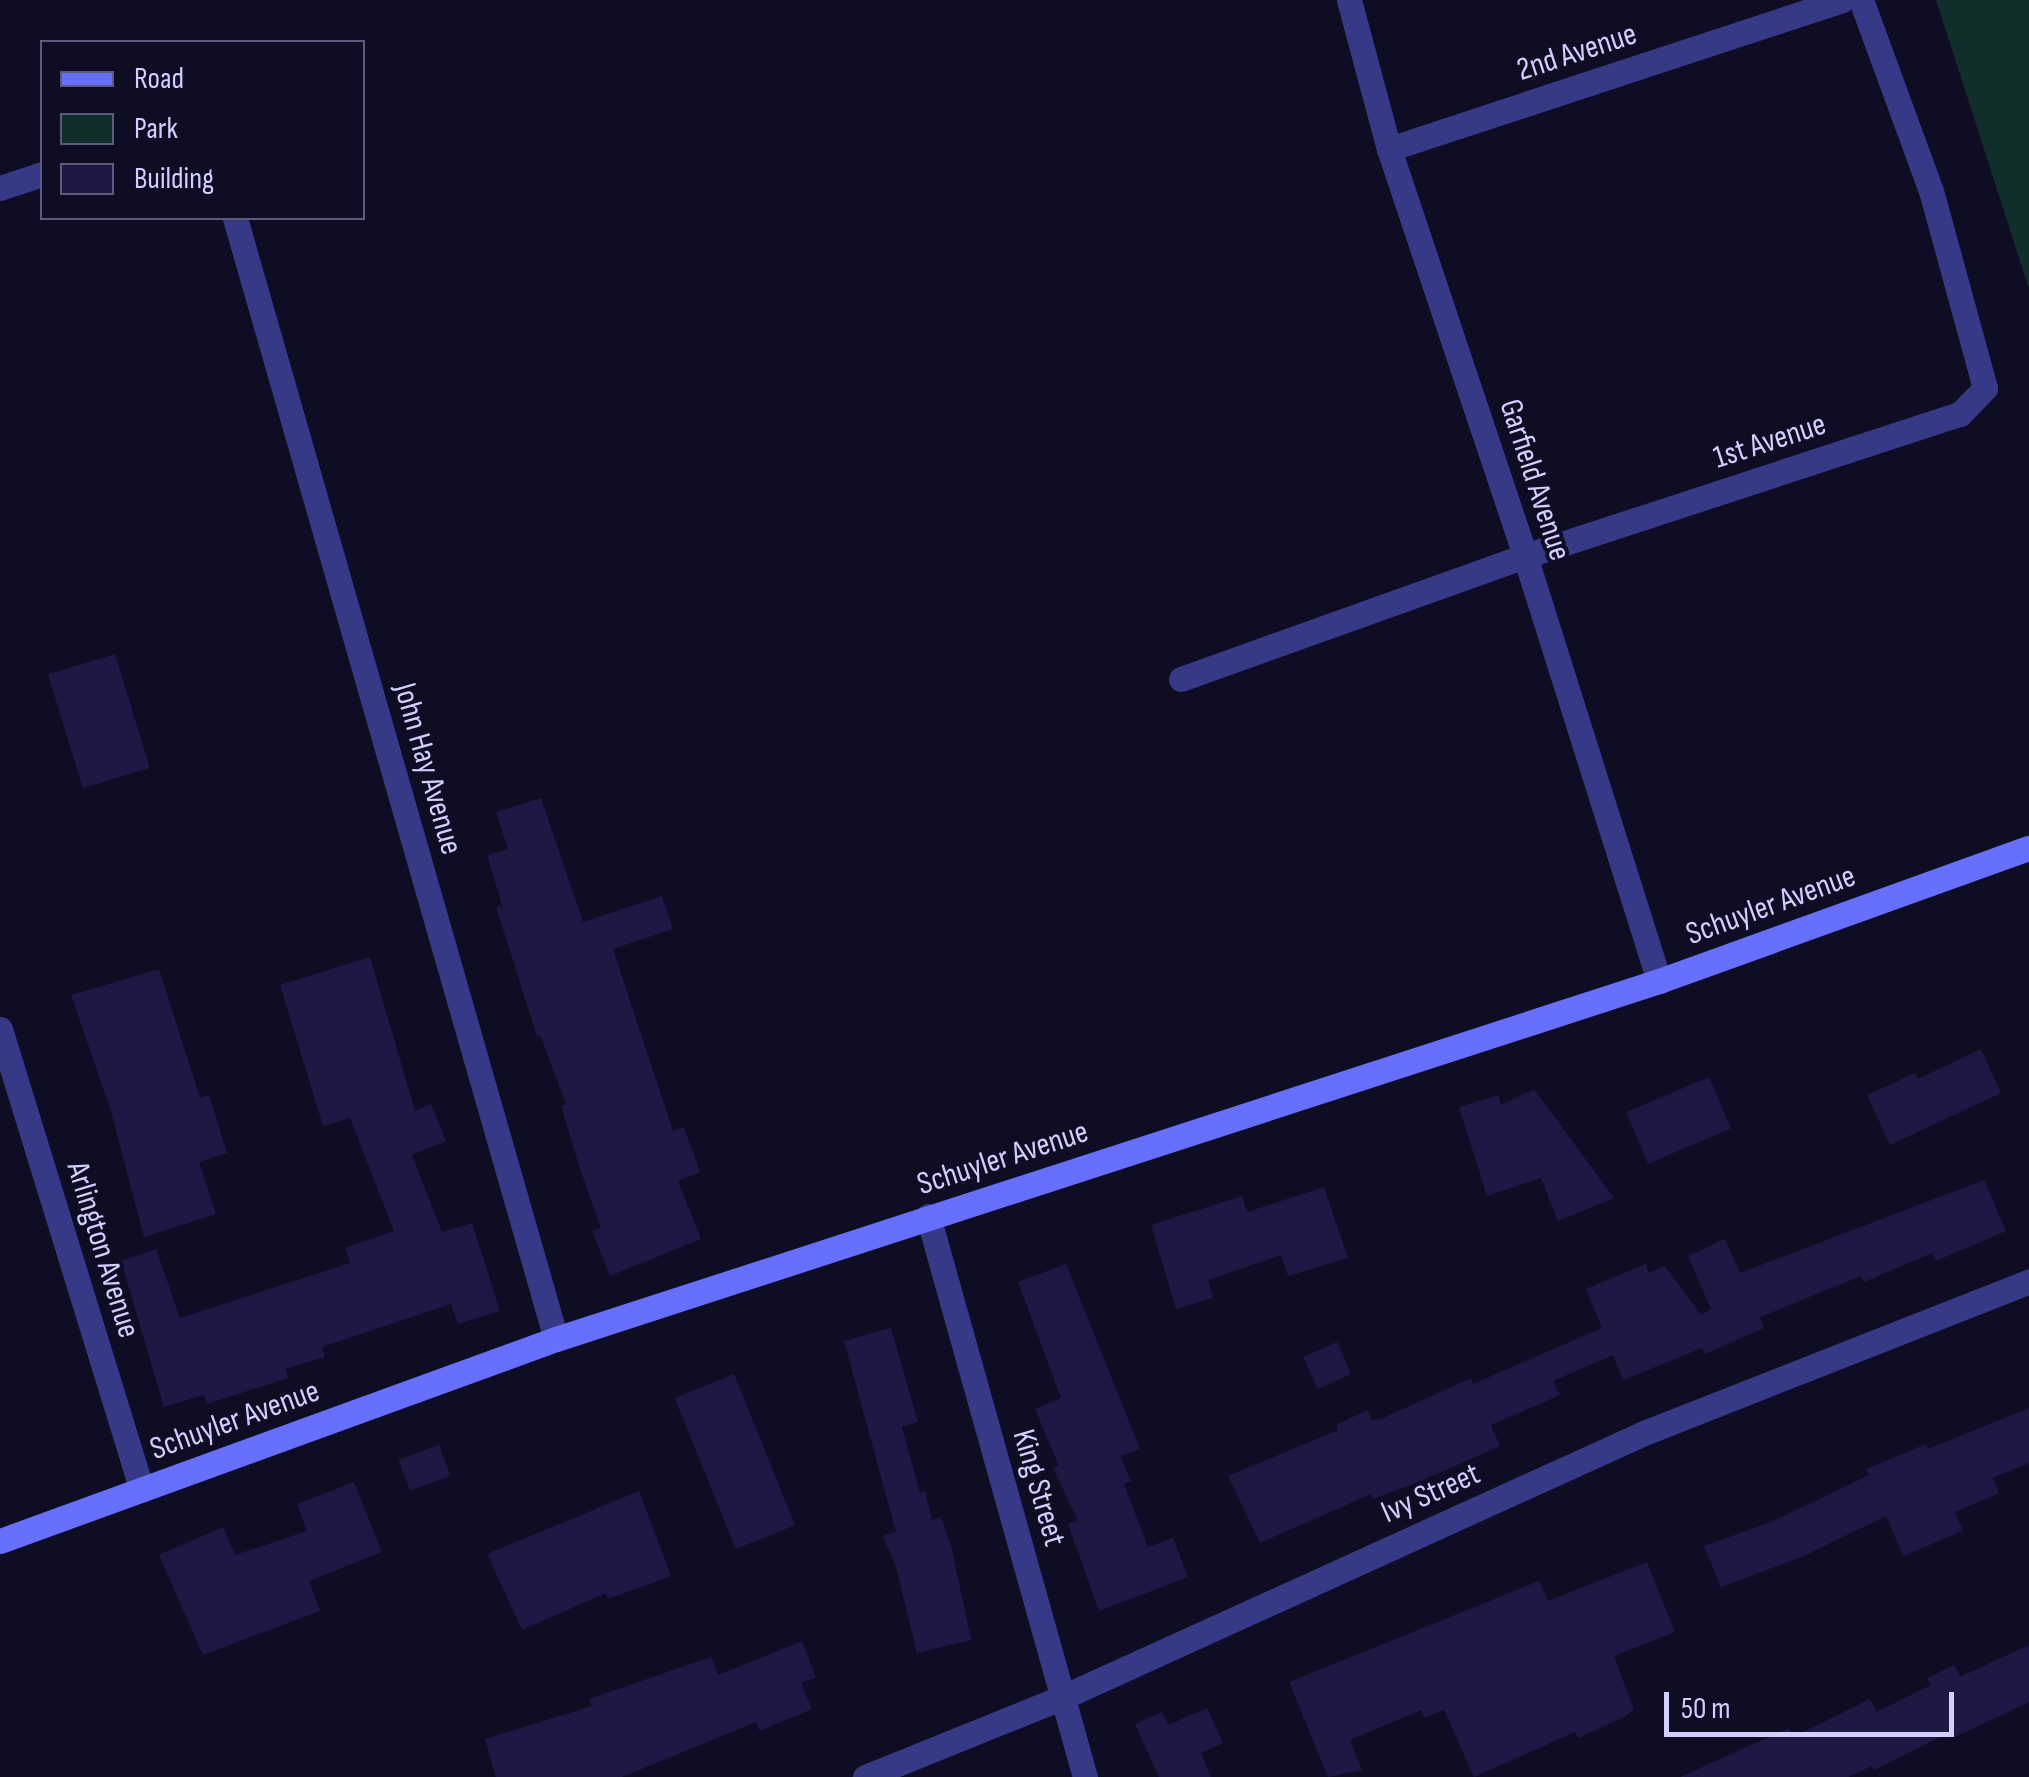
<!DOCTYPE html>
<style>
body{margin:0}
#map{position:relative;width:2029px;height:1777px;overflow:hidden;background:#0f0d24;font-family:"Sofia Sans Condensed",sans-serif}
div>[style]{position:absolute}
.green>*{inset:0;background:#102e2a}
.building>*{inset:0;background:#1e1845;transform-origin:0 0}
.street>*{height:25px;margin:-12.5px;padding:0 12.5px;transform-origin:12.5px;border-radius:12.5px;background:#363985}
.secondary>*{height:25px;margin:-12.5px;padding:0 12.5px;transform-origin:12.5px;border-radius:12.5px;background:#666fff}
span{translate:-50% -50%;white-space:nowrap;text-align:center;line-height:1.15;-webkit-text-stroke:8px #0f0d24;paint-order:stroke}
.street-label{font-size:32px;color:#d1cfff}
.legend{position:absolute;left:40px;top:40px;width:325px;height:180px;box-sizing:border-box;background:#0f0d24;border:2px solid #5d5b7c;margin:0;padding:12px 18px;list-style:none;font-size:30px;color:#d1cfff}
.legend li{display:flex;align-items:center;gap:20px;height:50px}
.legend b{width:50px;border:2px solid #5d5b7c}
.scale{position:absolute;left:1664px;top:1692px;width:290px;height:45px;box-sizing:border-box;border:5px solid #d1cfff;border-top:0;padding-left:12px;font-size:30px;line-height:35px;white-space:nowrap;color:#d1cfff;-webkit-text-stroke:8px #0f0d24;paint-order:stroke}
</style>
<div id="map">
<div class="green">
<div style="clip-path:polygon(1936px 0,2029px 0,2029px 289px)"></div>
</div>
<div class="building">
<div style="left:115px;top:654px;width:119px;height:70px;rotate:73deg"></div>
<div style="clip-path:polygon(541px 798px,583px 922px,662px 896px,673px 929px,613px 949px,673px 1131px,684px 1127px,700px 1172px,678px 1181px,701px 1239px,610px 1276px,592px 1231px,601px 1228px,579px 1166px,561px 1106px,566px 1104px,540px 1035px,537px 1036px,496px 907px,502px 905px,487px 855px,508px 849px,496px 812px)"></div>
<div style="clip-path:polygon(370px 957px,415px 1111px,431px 1104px,446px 1141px,412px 1155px,442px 1232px,472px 1223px,500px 1311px,458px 1324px,451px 1304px,322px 1347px,325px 1357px,285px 1369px,288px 1378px,207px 1404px,204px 1395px,164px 1407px,121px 1261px,156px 1249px,180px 1318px,350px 1263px,345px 1248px,394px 1231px,350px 1118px,323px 1126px,280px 985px)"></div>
<div style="clip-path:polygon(159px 969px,200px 1098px,209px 1095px,227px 1153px,199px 1162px,216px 1214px,144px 1237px,110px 1108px,71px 995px)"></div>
<div style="clip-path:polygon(1981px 1049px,2001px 1093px,1890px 1145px,1867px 1095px,1915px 1073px,1918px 1079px)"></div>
<div style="left:1709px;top:1077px;width:56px;height:90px;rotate:67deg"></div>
<div style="clip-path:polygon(1534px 1089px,1614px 1198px,1558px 1221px,1541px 1178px,1487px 1196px,1459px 1107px,1498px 1095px,1501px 1105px)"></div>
<div style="clip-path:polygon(1984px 1180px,2006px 1231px,1936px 1261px,1932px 1253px,1864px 1282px,1861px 1276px,1760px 1317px,1764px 1328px,1705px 1354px,1702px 1348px,1623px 1380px,1613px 1355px,1553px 1381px,1560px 1395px,1491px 1425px,1500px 1446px,1421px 1481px,1373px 1499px,1371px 1494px,1260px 1543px,1228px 1476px,1338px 1430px,1336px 1425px,1367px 1410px,1372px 1420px,1381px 1419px,1471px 1378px,1473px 1384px,1602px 1328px,1586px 1289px,1646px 1264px,1649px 1273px,1665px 1266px,1701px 1315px,1711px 1309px,1688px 1256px,1725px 1239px,1740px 1273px)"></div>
<div style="clip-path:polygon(1324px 1187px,1348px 1258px,1288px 1276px,1281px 1255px,1208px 1280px,1213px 1298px,1176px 1309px,1151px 1225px,1242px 1196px,1247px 1212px)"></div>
<div style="clip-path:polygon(1066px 1264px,1140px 1449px,1120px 1456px,1131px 1481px,1124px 1484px,1148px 1547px,1173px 1538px,1188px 1577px,1099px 1611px,1068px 1524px,1078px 1521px,1053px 1468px,1059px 1466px,1035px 1409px,1061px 1398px,1018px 1282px)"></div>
<div style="clip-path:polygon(891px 1328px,918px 1422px,902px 1427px,920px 1493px,925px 1491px,932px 1520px,941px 1517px,952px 1549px,971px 1640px,917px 1653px,896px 1567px,883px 1536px,896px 1532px,844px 1341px)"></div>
<div style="left:1337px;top:1342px;width:35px;height:37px;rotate:66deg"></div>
<div style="left:734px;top:1374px;width:163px;height:64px;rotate:68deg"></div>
<div style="clip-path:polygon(2029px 1408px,2029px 1463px,1993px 1478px,1999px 1493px,1955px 1512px,1963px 1531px,1903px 1556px,1886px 1516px,1804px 1556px,1721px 1587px,1704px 1546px,1771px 1522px,1869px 1475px,1866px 1469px,1926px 1444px,1928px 1449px)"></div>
<div style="left:439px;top:1445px;width:33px;height:43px;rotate:70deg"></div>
<div style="clip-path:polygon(354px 1482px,382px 1552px,309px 1581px,320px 1611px,203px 1655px,159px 1555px,223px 1527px,235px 1555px,307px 1531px,297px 1504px)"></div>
<div style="clip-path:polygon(639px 1491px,671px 1576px,608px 1599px,606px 1593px,522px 1630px,487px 1554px)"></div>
<div style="clip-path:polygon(1647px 1562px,1675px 1632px,1614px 1656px,1634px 1710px,1622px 1718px,1578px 1738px,1575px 1732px,1474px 1777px,1444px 1710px,1425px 1718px,1421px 1710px,1350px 1740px,1362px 1770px,1328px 1777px,1289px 1682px,1539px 1581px,1548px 1601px)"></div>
<div style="clip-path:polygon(802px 1641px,816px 1677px,801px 1683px,812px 1709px,760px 1731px,756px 1722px,622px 1777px,496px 1777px,485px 1739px,592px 1706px,589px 1699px,711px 1657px,718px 1675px)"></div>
<div style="clip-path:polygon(2029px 1645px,2029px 1702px,1955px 1737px,1952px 1731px,1874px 1770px,1872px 1766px,1848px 1777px,1680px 1777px,1789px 1728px,1793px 1737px,1870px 1699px,1877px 1712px,1931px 1685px,1927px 1678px,1954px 1665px,1960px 1677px)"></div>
<div style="clip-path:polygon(1207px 1708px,1223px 1743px,1201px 1753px,1211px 1777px,1159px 1777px,1135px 1724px,1162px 1712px,1168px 1725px)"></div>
</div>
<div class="street">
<div style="left:1349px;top:0;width:154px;rotate:75deg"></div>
<div style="left:1389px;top:149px;width:429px;rotate:71.5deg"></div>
<div style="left:1525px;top:556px;width:446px;rotate:72.5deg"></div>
<div style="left:1389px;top:149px;width:477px;rotate:-18.2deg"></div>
<div style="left:0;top:188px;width:44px;rotate:-18.4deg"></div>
<div style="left:235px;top:218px;width:1166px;rotate:74.02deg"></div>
<div style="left:1181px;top:679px;width:365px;rotate:-19.7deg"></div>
<div style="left:1525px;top:556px;width:458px;rotate:-18.1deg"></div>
<div style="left:1960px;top:414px;width:36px;rotate:-46deg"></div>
<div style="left:1985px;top:388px;width:204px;rotate:-105.3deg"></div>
<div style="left:1931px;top:191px;width:203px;rotate:-110.1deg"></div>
<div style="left:0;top:1029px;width:482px;rotate:72.9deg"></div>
<div style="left:928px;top:1216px;width:583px;rotate:74.37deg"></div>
<div style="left:865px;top:1777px;width:214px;rotate:-22deg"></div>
<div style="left:1063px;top:1697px;width:638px;rotate:-24.44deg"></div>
<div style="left:1644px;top:1433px;width:414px;rotate:-21.5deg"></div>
</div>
<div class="secondary">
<div style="left:0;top:1541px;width:592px;rotate:-19.97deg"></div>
<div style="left:556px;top:1339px;width:1160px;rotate:-17.98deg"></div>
<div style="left:1659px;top:981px;width:393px;rotate:-19.8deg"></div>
</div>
<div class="street-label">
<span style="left:1577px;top:53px;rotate:-18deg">2nd Avenue</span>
<span style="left:1770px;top:442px;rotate:-18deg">1st Avenue</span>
<span style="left:1534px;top:480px;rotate:72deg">Garfield Avenue</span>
<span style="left:427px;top:769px;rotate:74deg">John Hay Avenue</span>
<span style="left:1771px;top:906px;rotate:-20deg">Schuyler Avenue</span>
<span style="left:1003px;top:1159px;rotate:-18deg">Schuyler Avenue</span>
<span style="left:102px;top:1250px;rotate:73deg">Arlington Avenue</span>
<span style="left:235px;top:1421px;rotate:-20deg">Schuyler Avenue</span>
<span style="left:1038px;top:1488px;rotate:74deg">King Street</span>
<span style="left:1431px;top:1494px;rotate:-24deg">Ivy Street</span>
</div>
<ul class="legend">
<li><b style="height:12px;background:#666fff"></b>Road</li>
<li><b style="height:28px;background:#102e2a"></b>Park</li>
<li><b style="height:28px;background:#1e1845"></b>Building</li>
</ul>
<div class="scale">50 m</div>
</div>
